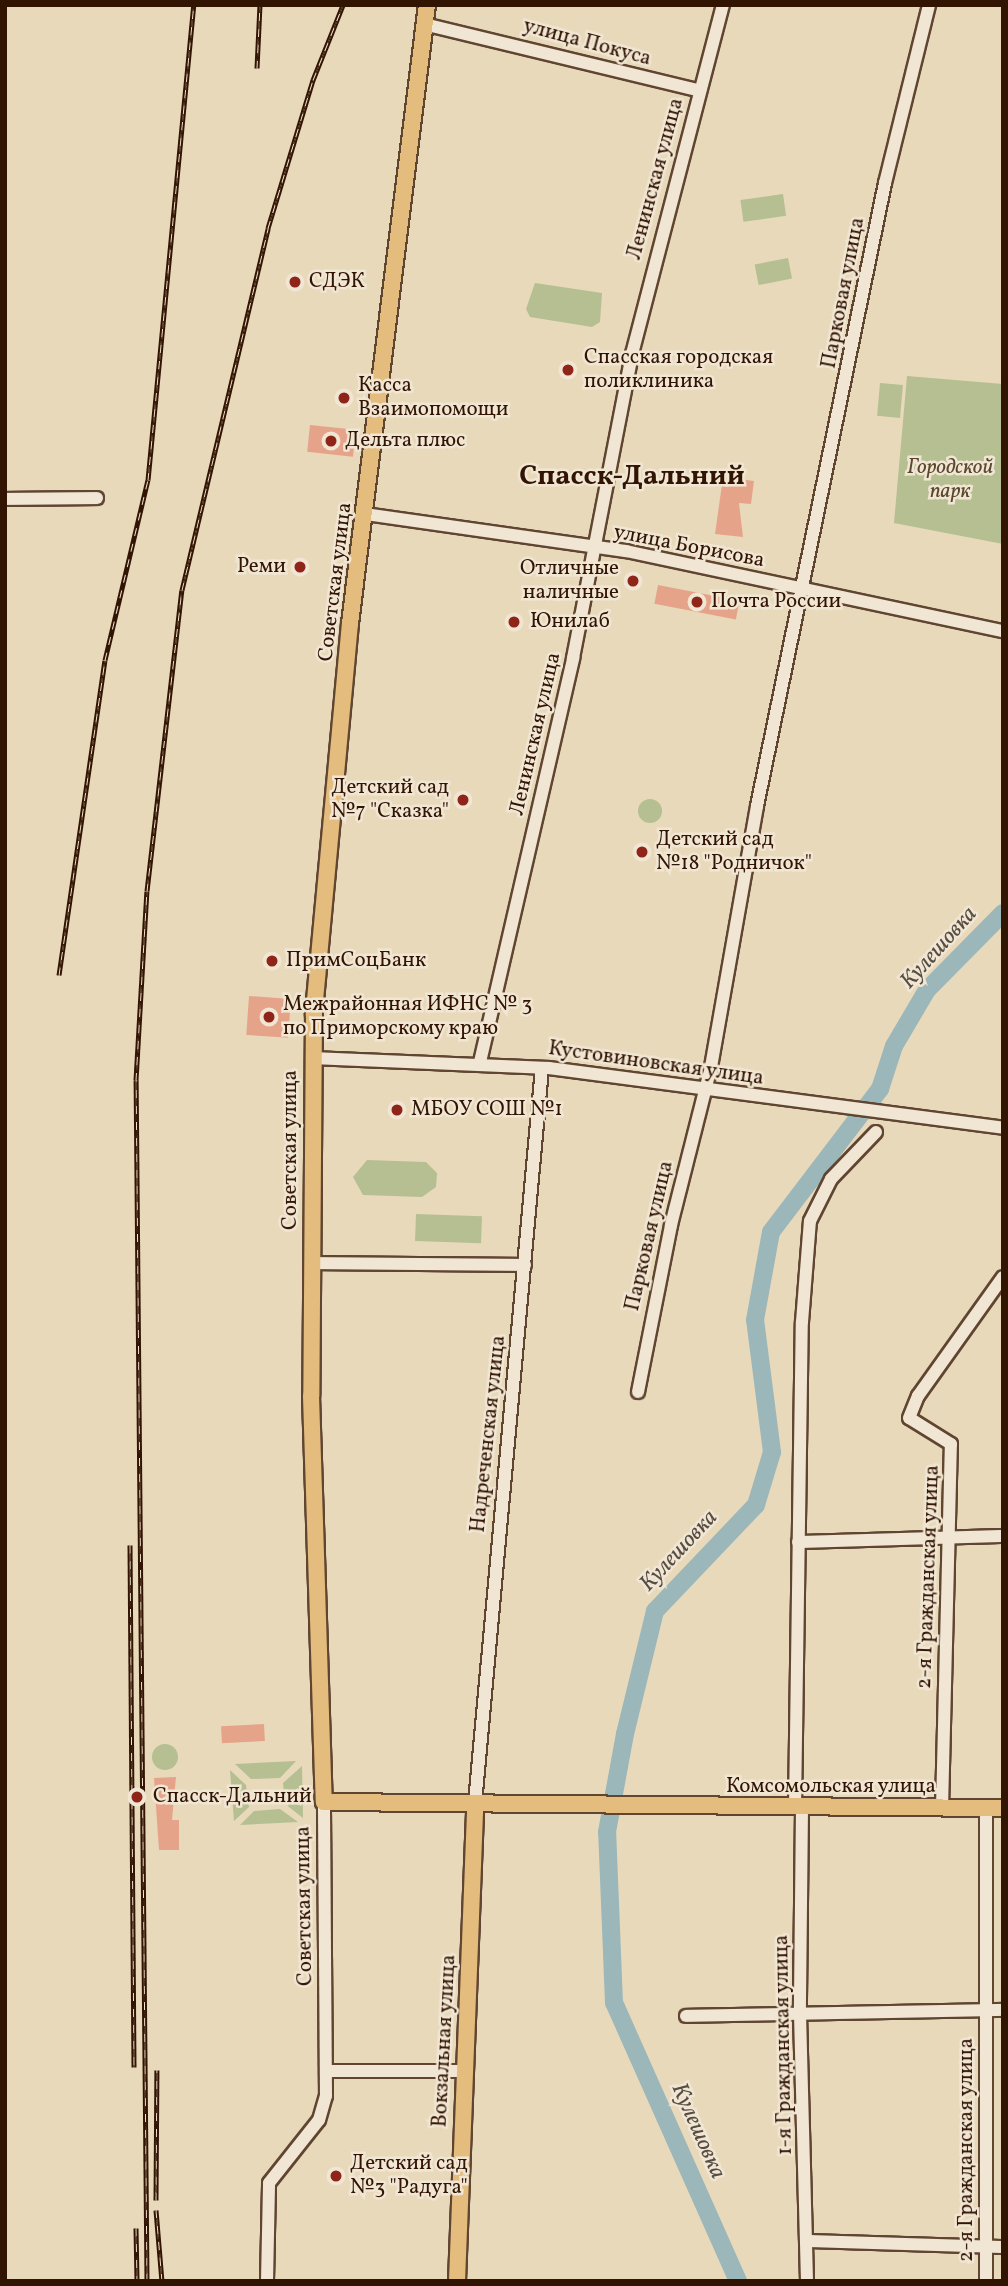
<!DOCTYPE html>
<meta charset="utf-8">
<style>
body{margin:0}
#map{position:relative;width:1008px;height:2286px;overflow:hidden;background:#e8d9bb;font-family:Vollkorn,serif}
div>[style]{position:absolute}
.green>*{inset:0;background:#b5bf91;transform-origin:0 0}
.round{border-radius:50%}
.river>*{height:18px;margin:-9px;padding:0 9px;transform-origin:9px;border-radius:9px;background:#9bb7ba}
.building>*{inset:0;background:#e5a48a;transform-origin:0 0}
.roads{filter:drop-shadow(2px 0 #604531) drop-shadow(-2px 0 #604531) drop-shadow(0 2px #604531) drop-shadow(0 -2px #604531)}
.minor>*{height:12px;margin:-6px;padding:0 6px;transform-origin:6px;border-radius:6px;background:#f0e6d3}
.major>*{height:16px;margin:-8px;padding:0 8px;transform-origin:8px;border-radius:8px;background:#e4bc7e}
.rail>*{height:5px;margin-top:-2.5px;transform-origin:0;background:repeating-linear-gradient(90deg,#f0e6d3 0 8px,#321403 0 16px);box-sizing:border-box;border-block:2px solid #321403}
.dots>*{width:19px;height:19px;translate:-50% -50%;box-sizing:border-box;border:4px solid #f0e6d3;border-radius:50%}
span{translate:-50% -50%;white-space:nowrap;text-align:center;line-height:1.15;-webkit-text-stroke:5px #f0e6d3;paint-order:stroke}
.street-label{font-size:21px;color:#321403}
.poi-label{font-size:21px;color:#321403}
.left{translate:0 -50%;text-align:left}
.right{translate:-100% -50%;text-align:right}
.park-label{font-size:21px;color:#59472e;font-style:italic}
.water-label{font-size:23px;color:#574d43;font-style:italic}
.district-label{font-size:28px;color:#321403;font-weight:700}
.frame{position:absolute;inset:0;border:7px solid #321403;pointer-events:none}
</style>
<div id="map">
<div class="green">
<div style="left:783px;top:194px;width:22px;height:43px;rotate:82deg"></div>
<div style="left:788px;top:258px;width:21px;height:34px;rotate:79deg"></div>
<div style="clip-path:polygon(535px 283px,602px 293px,600px 322px,592px 327px,530px 317px,526px 309px)"></div>
<div style="clip-path:polygon(907px 376px,1003px 384px,1003px 544px,894px 523px)"></div>
<div style="left:880px;top:383px;width:23px;height:33px;rotate:5deg"></div>
<div class="round" style="left:638px;top:799px;width:24px;height:24px"></div>
<div style="clip-path:polygon(367px 1160px,426px 1162px,437px 1173px,436px 1187px,422px 1197px,363px 1195px,353px 1177px)"></div>
<div style="left:416px;top:1214px;width:66px;height:27px;rotate:2deg"></div>
<div class="round" style="left:152px;top:1744px;width:26px;height:26px"></div>
<div style="clip-path:polygon(296px 1761px,280px 1778px,251px 1779px,235px 1764px)"></div>
<div style="clip-path:polygon(302px 1766px,303px 1818px,285px 1804px,283px 1783px)"></div>
<div style="clip-path:polygon(230px 1770px,246px 1785px,249px 1807px,234px 1821px)"></div>
<div style="clip-path:polygon(280px 1809px,298px 1822px,240px 1825px,254px 1811px)"></div>
</div>
<div class="river">
<div style="left:738px;top:2281px;width:304px;rotate:-114deg"></div>
<div style="left:614px;top:2003px;width:171px;rotate:-92.3deg"></div>
<div style="left:607px;top:1832px;width:100px;rotate:-79.6deg"></div>
<div style="left:625px;top:1734px;width:127px;rotate:-76.3deg"></div>
<div style="left:655px;top:1611px;width:146px;rotate:-46.4deg"></div>
<div style="left:756px;top:1505px;width:55px;rotate:-73.2deg"></div>
<div style="left:772px;top:1452px;width:133px;rotate:-97.3deg"></div>
<div style="left:755px;top:1320px;width:89px;rotate:-79.7deg"></div>
<div style="left:771px;top:1232px;width:180px;rotate:-52.7deg"></div>
<div style="left:880px;top:1089px;width:45px;rotate:-72deg"></div>
<div style="left:894px;top:1046px;width:65px;rotate:-59.5deg"></div>
<div style="left:927px;top:990px;width:108px;rotate:-45.4deg"></div>
</div>
<div class="building">
<div style="left:310px;top:425px;width:46px;height:27px;rotate:6deg"></div>
<div style="clip-path:polygon(723px 477px,754px 481px,751px 504px,739px 503px,743px 537px,715px 534px)"></div>
<div style="left:658px;top:585px;width:83px;height:19px;rotate:11deg"></div>
<div style="left:249px;top:996px;width:42px;height:39px;rotate:4deg"></div>
<div style="left:264px;top:1724px;width:17px;height:43px;rotate:87deg"></div>
<div style="clip-path:polygon(176px 1777px,172px 1820px,179px 1820px,179px 1850px,159px 1850px,154px 1778px)"></div>
</div>
<div class="roads">
<div class="minor">
<div style="left:424px;top:24px;width:284px;rotate:13.6deg"></div>
<div style="left:5px;top:499px;width:92px;rotate:-0.6deg"></div>
<div style="left:365px;top:514px;width:264px;rotate:8.1deg"></div>
<div style="left:626px;top:551px;width:385px;rotate:12deg"></div>
<div style="left:312px;top:1058px;width:237px;rotate:2.4deg"></div>
<div style="left:549px;top:1068px;width:458px;rotate:7.5deg"></div>
<div style="left:480px;top:1062px;width:415px;rotate:-77deg"></div>
<div style="left:573px;top:658px;width:310px;rotate:-79deg"></div>
<div style="left:632px;top:354px;width:361px;rotate:-75.4deg"></div>
<div style="left:312px;top:1263px;width:213px;rotate:0.5deg"></div>
<div style="left:638px;top:1392px;width:170px;rotate:-78.8deg"></div>
<div style="left:671px;top:1225px;width:163px;rotate:-75.8deg"></div>
<div style="left:711px;top:1067px;width:265px;rotate:-80deg"></div>
<div style="left:757px;top:806px;width:636px;rotate:-78.39deg"></div>
<div style="left:885px;top:183px;width:183px;rotate:-76.1deg"></div>
<div style="left:798px;top:1542px;width:205px;rotate:-1.7deg"></div>
<div style="left:475px;top:1803px;width:738px;rotate:-84.79deg"></div>
<div style="left:795px;top:1808px;width:486px;rotate:-89.2deg"></div>
<div style="left:802px;top:1322px;width:101px;rotate:-85.5deg"></div>
<div style="left:810px;top:1221px;width:47px;rotate:-63.4deg"></div>
<div style="left:831px;top:1179px;width:65px;rotate:-46.2deg"></div>
<div style="left:802px;top:1808px;width:206px;rotate:90.6deg"></div>
<div style="left:800px;top:2014px;width:267px;rotate:88.5deg"></div>
<div style="left:942px;top:1808px;width:364px;rotate:-88.6deg"></div>
<div style="left:951px;top:1444px;width:49px;rotate:-148.2deg"></div>
<div style="left:909px;top:1418px;width:24px;rotate:-68deg"></div>
<div style="left:918px;top:1396px;width:146px;rotate:-54.5deg"></div>
<div style="left:986px;top:1809px;width:472px;rotate:90deg"></div>
<div style="left:686px;top:2016px;width:317px;rotate:-1.1deg"></div>
<div style="left:326px;top:2071px;width:139px"></div>
<div style="left:807px;top:2241px;width:196px;rotate:1.8deg"></div>
<div style="left:267px;top:2281px;width:98px;rotate:-88.8deg"></div>
<div style="left:269px;top:2183px;width:80px;rotate:-51.6deg"></div>
<div style="left:319px;top:2120px;width:25px;rotate:-74deg"></div>
<div style="left:326px;top:2096px;width:294px;rotate:-90.4deg"></div>
</div>
<div class="major">
<div style="left:427px;top:5px;width:623px;rotate:97.1deg"></div>
<div style="left:350px;top:623px;width:392px;rotate:95.3deg"></div>
<div style="left:314px;top:1013px;width:383px;rotate:90.4deg"></div>
<div style="left:311px;top:1396px;width:406px;rotate:88.2deg"></div>
<div style="left:324px;top:1802px;width:679px;rotate:0.51deg"></div>
<div style="left:457px;top:2281px;width:478px;rotate:-87.8deg"></div>
</div>
</div>
<div class="rail">
<div style="left:257px;top:68px;width:63px;rotate:-87.3deg"></div>
<div style="left:59px;top:975px;width:318px;rotate:-81.7deg"></div>
<div style="left:105px;top:660px;width:185px;rotate:-76.6deg"></div>
<div style="left:148px;top:480px;width:477px;rotate:-84.5deg"></div>
<div style="left:130px;top:1545px;width:522px;rotate:89.56deg"></div>
<div style="left:156px;top:2200px;width:130px;rotate:-89.6deg"></div>
<div style="left:156px;top:2210px;width:71px;rotate:85.2deg"></div>
<div style="left:136px;top:2228px;width:53px;rotate:88.9deg"></div>
<div style="left:147px;top:2281px;width:1201px;rotate:-90.52deg"></div>
<div style="left:136px;top:1080px;width:189px;rotate:-86.7deg"></div>
<div style="left:147px;top:891px;width:303px;rotate:-83.4deg"></div>
<div style="left:182px;top:590px;width:372px;rotate:-76.6deg"></div>
<div style="left:268px;top:228px;width:155px;rotate:-73.1deg"></div>
<div style="left:313px;top:80px;width:81px;rotate:-68.2deg"></div>
</div>
<div class="dots">
<div style="left:295px;top:282px;background:#8f2418"></div>
<div style="left:568px;top:370px;background:#8f2418"></div>
<div style="left:344px;top:398px;background:#8f2418"></div>
<div style="left:331px;top:441px;background:#8f2418"></div>
<div style="left:300px;top:567px;background:#8f2418"></div>
<div style="left:633px;top:581px;background:#8f2418"></div>
<div style="left:697px;top:602px;background:#8f2418"></div>
<div style="left:514px;top:622px;background:#8f2418"></div>
<div style="left:463px;top:800px;background:#8f2418"></div>
<div style="left:642px;top:852px;background:#8f2418"></div>
<div style="left:272px;top:961px;background:#8f2418"></div>
<div style="left:269px;top:1017px;background:#8f2418"></div>
<div style="left:397px;top:1110px;background:#8f2418"></div>
<div style="left:137px;top:1797px;background:#8f2418"></div>
<div style="left:336px;top:2176px;background:#8f2418"></div>
</div>
<div class="street-label">
<span style="left:587px;top:43px;rotate:15deg">улица Покуса</span>
<span style="left:656px;top:179px;rotate:-75deg">Ленинская улица</span>
<span style="left:844px;top:293px;rotate:-79deg">Парковая улица</span>
<span style="left:689px;top:547px;rotate:11deg">улица Борисова</span>
<span style="left:336px;top:582px;rotate:-83deg">Советская улица</span>
<span style="left:536px;top:734px;rotate:-77deg">Ленинская улица</span>
<span style="left:656px;top:1064px;rotate:8deg">Кустовиновская улица</span>
<span style="left:291px;top:1150px;rotate:-90deg">Советская улица</span>
<span style="left:650px;top:1236px;rotate:-77deg">Парковая улица</span>
<span style="left:489px;top:1434px;rotate:-84deg">Надреченская улица</span>
<span style="left:929px;top:1577px;rotate:-88deg">2-я Гражданская улица</span>
<span style="left:831px;top:1787px">Комсомольская улица</span>
<span style="left:305px;top:1906px;rotate:-91deg">Советская улица</span>
<span style="left:445px;top:2041px;rotate:-87deg">Вокзальная улица</span>
<span style="left:784px;top:2045px;rotate:-91deg">1-я Гражданская улица</span>
<span style="left:967px;top:2150px;rotate:-90deg">2-я Гражданская улица</span>
</div>
<div class="poi-label">
<span class="left" style="left:309px;top:282px">СДЭК</span>
<span class="left" style="left:584px;top:370px">Спасская городская<br>поликлиника</span>
<span class="left" style="left:358px;top:398px">Касса<br>Взаимопомощи</span>
<span class="left" style="left:345px;top:441px">Дельта плюс</span>
<span class="right" style="left:286px;top:567px">Реми</span>
<span class="right" style="left:619px;top:581px">Отличные<br>наличные</span>
<span class="left" style="left:711px;top:602px">Почта России</span>
<span class="left" style="left:530px;top:622px">Юнилаб</span>
<span class="right" style="left:449px;top:800px">Детский сад<br>№7 "Сказка"</span>
<span class="left" style="left:656px;top:852px">Детский сад<br>№18 "Родничок"</span>
<span class="left" style="left:286px;top:961px">ПримСоцБанк</span>
<span class="left" style="left:283px;top:1017px">Межрайонная ИФНС № 3<br>по Приморскому краю</span>
<span class="left" style="left:411px;top:1110px">МБОУ СОШ №1</span>
<span class="left" style="left:153px;top:1797px">Спасск-Дальний</span>
<span class="left" style="left:350px;top:2176px">Детский сад<br>№3 "Радуга"</span>
</div>
<div class="park-label">
<span style="left:950px;top:480px">Городской<br>парк</span>
</div>
<div class="water-label">
<span style="left:939px;top:948px;rotate:-48deg">Кулешовка</span>
<span style="left:679px;top:1551px;rotate:-47deg">Кулешовка</span>
<span style="left:698px;top:2131px;rotate:66deg">Кулешовка</span>
</div>
<div class="district-label">
<span style="left:632px;top:477px">Спасск-Дальний</span>
</div>
<div class="frame"></div>
</div>
